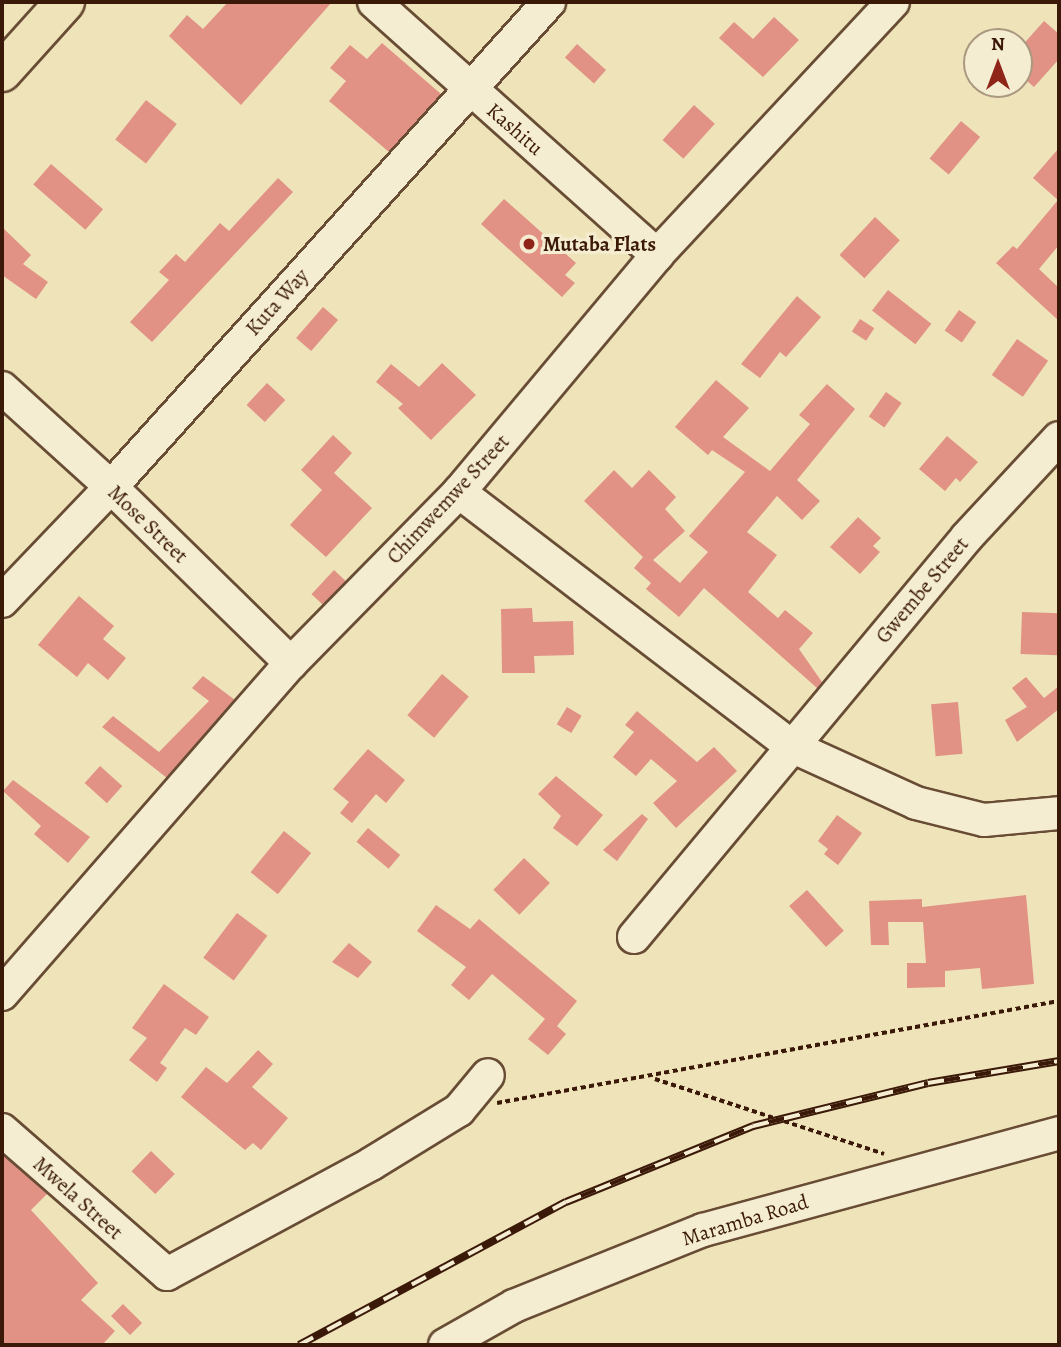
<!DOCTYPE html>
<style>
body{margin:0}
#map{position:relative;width:1061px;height:1347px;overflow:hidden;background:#eee3b9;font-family:Alegreya,serif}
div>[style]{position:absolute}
.building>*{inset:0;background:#e19285;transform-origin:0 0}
.path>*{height:3.5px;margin-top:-1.75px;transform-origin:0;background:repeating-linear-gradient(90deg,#3b1908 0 5px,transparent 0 8.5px)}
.roads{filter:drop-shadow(2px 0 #684c34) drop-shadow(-2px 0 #684c34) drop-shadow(0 2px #684c34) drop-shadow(0 -2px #684c34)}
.minor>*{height:32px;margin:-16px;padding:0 16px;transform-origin:16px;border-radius:16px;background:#f4edd2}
.highway>*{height:38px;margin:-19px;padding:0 19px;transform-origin:19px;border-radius:19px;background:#eee3b9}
.rail>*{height:8px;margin-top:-4px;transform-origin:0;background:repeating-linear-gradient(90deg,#f4edd2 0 16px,#3b1908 0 32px);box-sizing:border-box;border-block:2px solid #3b1908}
.dots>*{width:19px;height:19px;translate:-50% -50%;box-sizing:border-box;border:4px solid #f4edd2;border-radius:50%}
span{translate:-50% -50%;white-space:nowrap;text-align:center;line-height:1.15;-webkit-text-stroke:6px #f4edd2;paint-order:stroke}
.street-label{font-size:21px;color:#3b1908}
.poi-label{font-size:21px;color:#3b1908;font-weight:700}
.left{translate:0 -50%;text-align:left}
.frame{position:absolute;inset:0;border:4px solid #3b1908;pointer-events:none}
.north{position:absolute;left:963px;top:28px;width:70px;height:70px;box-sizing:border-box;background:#f4edd2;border:2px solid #aa9881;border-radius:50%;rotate:0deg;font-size:19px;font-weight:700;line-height:28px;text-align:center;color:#3b1908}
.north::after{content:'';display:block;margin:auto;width:24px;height:32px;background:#8f2418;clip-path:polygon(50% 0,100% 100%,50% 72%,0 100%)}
</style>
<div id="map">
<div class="building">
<div style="clip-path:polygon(228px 2px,332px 2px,241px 105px,169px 36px,187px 15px,203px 29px)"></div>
<div style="clip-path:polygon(774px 17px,799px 40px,763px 77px,719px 38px,734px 22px,753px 39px)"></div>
<div style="clip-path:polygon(1044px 21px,1059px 34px,1059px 59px,1034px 87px,1019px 74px,1019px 49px)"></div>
<div style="clip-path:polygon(382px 43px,441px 94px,389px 152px,329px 101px,346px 81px,330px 68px,350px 45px,367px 59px)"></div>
<div style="left:577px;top:44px;width:39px;height:18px;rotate:42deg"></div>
<div style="left:146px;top:100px;width:39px;height:50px;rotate:38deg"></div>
<div style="left:694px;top:105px;width:28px;height:47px;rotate:42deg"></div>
<div style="left:961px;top:121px;width:25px;height:49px;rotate:40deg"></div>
<div style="clip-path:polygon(1059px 148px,1059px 245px,1039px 269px,1059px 288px,1059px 321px,996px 263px,1013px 246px,1017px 249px,1058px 200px,1033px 178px)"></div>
<div style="left:51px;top:164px;width:69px;height:27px;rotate:41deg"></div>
<div style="clip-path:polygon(278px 178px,293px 192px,152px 342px,130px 322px,169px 280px,159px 272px,176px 254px,185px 262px,220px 223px,229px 231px)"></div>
<div style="clip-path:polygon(504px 199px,576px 263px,565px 275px,575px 283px,562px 297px,481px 224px)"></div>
<div style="left:875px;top:217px;width:34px;height:52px;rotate:43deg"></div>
<div style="clip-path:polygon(2px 227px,31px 255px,23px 264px,48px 282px,36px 299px,2px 275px)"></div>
<div style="left:888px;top:290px;width:55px;height:26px;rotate:38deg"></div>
<div style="clip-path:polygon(797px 296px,821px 317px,786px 357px,780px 352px,760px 378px,741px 364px)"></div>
<div style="left:323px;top:307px;width:20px;height:41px;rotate:41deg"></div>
<div style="left:959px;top:310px;width:21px;height:25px;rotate:35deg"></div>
<div style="left:860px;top:319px;width:17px;height:15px;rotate:33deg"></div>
<div style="left:1017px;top:339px;width:38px;height:44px;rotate:35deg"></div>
<div style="clip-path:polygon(442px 363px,476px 395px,431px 440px,398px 408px,403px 404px,376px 382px,391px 364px,419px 387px)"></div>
<div style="clip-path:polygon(716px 380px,749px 408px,723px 437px,770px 471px,810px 424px,799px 415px,827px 384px,855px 409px,797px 480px,820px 501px,802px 520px,777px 496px,747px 532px,777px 555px,748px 592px,778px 618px,785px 610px,813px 633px,799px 649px,822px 682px,817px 688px,704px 588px,679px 617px,646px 589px,651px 583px,634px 568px,643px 557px,584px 501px,614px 470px,632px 488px,649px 470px,676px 497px,665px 509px,685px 531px,653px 560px,680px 583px,708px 552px,689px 536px,745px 472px,712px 450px,708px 455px,675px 427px)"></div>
<div style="left:267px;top:383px;width:25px;height:30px;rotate:43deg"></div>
<div style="left:886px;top:392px;width:19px;height:30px;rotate:35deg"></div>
<div style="clip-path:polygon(333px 435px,352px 453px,334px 473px,372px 508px,326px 557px,290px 525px,322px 490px,301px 470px)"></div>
<div style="clip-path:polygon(947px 436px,978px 462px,960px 482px,956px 478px,945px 491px,919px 469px)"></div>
<div style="clip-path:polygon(858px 517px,881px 538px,873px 546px,880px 552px,860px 574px,830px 547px)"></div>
<div style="left:334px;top:570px;width:16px;height:33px;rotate:43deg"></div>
<div style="clip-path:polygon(79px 596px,114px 626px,103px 639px,126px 658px,108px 680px,88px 663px,77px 677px,38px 645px)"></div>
<div style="clip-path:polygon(532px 608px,533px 622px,573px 621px,574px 655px,534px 656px,535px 673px,502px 673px,501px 609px)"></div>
<div style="left:1022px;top:612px;width:37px;height:42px;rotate:2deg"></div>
<div style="left:442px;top:674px;width:35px;height:54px;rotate:40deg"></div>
<div style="clip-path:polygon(203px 676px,235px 700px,167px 778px,102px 727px,113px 716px,159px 752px,209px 701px,192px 688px)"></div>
<div style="clip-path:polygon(1026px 677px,1044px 698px,1059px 686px,1059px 709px,1017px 742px,1005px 720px,1027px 707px,1012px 688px)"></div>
<div style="left:958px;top:702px;width:52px;height:27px;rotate:85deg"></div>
<div style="left:567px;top:707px;width:17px;height:20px;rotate:31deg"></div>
<div style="clip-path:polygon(637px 711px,697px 762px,714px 747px,737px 771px,676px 828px,653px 803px,677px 781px,651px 759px,636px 776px,613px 757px,634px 732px,625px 725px)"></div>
<div style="clip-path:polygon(368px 749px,405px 780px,386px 803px,376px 794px,352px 823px,340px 813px,349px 802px,333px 789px)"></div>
<div style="left:100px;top:766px;width:30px;height:23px;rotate:42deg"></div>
<div style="clip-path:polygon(556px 776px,603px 815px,577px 846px,553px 828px,561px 816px,538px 794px)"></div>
<div style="clip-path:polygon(13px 780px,90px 837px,68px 863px,34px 834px,41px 826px,3px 791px)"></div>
<div style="clip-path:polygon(642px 814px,648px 819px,617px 861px,603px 850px)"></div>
<div style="clip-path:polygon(837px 815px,862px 833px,838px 865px,824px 854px,828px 849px,818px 841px)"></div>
<div style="left:368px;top:828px;width:42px;height:18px;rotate:40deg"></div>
<div style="left:284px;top:831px;width:35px;height:53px;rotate:39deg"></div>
<div style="left:524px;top:858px;width:36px;height:44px;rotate:44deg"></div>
<div style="left:807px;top:890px;width:55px;height:24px;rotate:48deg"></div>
<div style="clip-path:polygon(1026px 895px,1034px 984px,982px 989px,980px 968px,945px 971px,945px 987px,907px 988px,907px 963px,926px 963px,923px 922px,888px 922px,889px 945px,871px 945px,869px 901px,922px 899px,922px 907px)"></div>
<div style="clip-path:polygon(436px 905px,470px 929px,479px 919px,577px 1001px,557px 1026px,566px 1034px,548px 1055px,528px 1039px,545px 1019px,492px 974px,469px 1000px,451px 985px,466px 967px,417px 931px)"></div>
<div style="left:237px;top:913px;width:38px;height:56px;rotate:37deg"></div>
<div style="clip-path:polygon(349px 943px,372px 962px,358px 978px,332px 962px)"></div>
<div style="clip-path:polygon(164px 984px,209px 1017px,196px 1035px,185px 1028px,160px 1063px,167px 1068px,157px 1082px,129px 1060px,147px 1038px,132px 1028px)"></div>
<div style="clip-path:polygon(258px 1050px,273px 1064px,252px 1087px,288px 1118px,261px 1150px,253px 1143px,245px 1150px,181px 1097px,206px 1067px,227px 1083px)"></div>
<div style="left:151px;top:1151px;width:33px;height:28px;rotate:44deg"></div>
<div style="clip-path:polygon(2px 1154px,47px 1194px,31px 1210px,98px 1283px,81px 1300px,115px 1331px,102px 1345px,2px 1345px)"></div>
<div style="left:123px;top:1304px;width:27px;height:17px;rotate:45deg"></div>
</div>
<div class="path">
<div style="left:655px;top:1079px;width:241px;rotate:18.1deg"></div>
<div style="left:497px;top:1103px;width:571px;rotate:-10.29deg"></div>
</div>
<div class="roads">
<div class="minor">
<div style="left:374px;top:2px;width:380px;rotate:41.8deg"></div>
<div style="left:2px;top:388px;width:147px;rotate:42.2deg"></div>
<div style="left:111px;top:487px;width:252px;rotate:44.4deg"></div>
<div style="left:459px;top:492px;width:418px;rotate:37.4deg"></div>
<div style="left:791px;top:746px;width:137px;rotate:24.5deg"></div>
<div style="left:916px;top:803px;width:70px;rotate:14deg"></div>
<div style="left:984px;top:820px;width:75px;rotate:-5.3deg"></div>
<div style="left:2px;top:601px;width:158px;rotate:-46.3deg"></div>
<div style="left:111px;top:487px;width:654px;rotate:-47.92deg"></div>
<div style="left:634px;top:937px;width:520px;rotate:-50.22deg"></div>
<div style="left:967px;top:537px;width:135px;rotate:-47.1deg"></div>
<div style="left:2px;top:994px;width:439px;rotate:-48.9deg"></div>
<div style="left:291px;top:663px;width:240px;rotate:-45.5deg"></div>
<div style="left:459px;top:492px;width:309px;rotate:-50.1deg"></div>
<div style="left:657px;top:255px;width:346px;rotate:-47deg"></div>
<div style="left:2px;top:1130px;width:219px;rotate:41.1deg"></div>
<div style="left:167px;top:1274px;width:232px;rotate:-28.3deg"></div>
<div style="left:371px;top:1164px;width:103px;rotate:-31.5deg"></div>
<div style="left:459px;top:1110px;width:45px;rotate:-50.4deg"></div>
<div style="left:445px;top:1345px;width:79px;rotate:-29.5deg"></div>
<div style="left:514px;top:1306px;width:204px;rotate:-21.9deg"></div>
<div style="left:703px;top:1230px;width:369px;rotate:-15.2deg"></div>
</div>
<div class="highway">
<div style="left:2px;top:72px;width:94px;rotate:-48deg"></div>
</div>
</div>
<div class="rail">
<div style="left:299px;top:1345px;width:303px;rotate:-28.2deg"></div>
<div style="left:566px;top:1202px;width:202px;rotate:-22.1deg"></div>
<div style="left:753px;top:1126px;width:180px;rotate:-13.8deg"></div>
<div style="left:928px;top:1083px;width:133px;rotate:-9.5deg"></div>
</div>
<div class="dots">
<div style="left:529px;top:244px;background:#8f2418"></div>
</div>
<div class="street-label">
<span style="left:515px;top:129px;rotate:41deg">Kashitu</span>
<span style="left:277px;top:302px;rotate:-48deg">Kuta Way</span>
<span style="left:448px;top:499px;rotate:-47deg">Chimwemwe Street</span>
<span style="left:148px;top:524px;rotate:44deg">Mose Street</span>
<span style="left:922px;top:590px;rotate:-50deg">Gwembe Street</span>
<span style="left:78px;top:1198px;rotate:42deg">Mwela Street</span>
<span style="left:745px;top:1220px;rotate:-17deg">Maramba Road</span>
</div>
<div class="poi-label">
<span class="left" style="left:543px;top:244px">Mutaba Flats</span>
</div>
<div class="frame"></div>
<div class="north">N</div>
</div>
